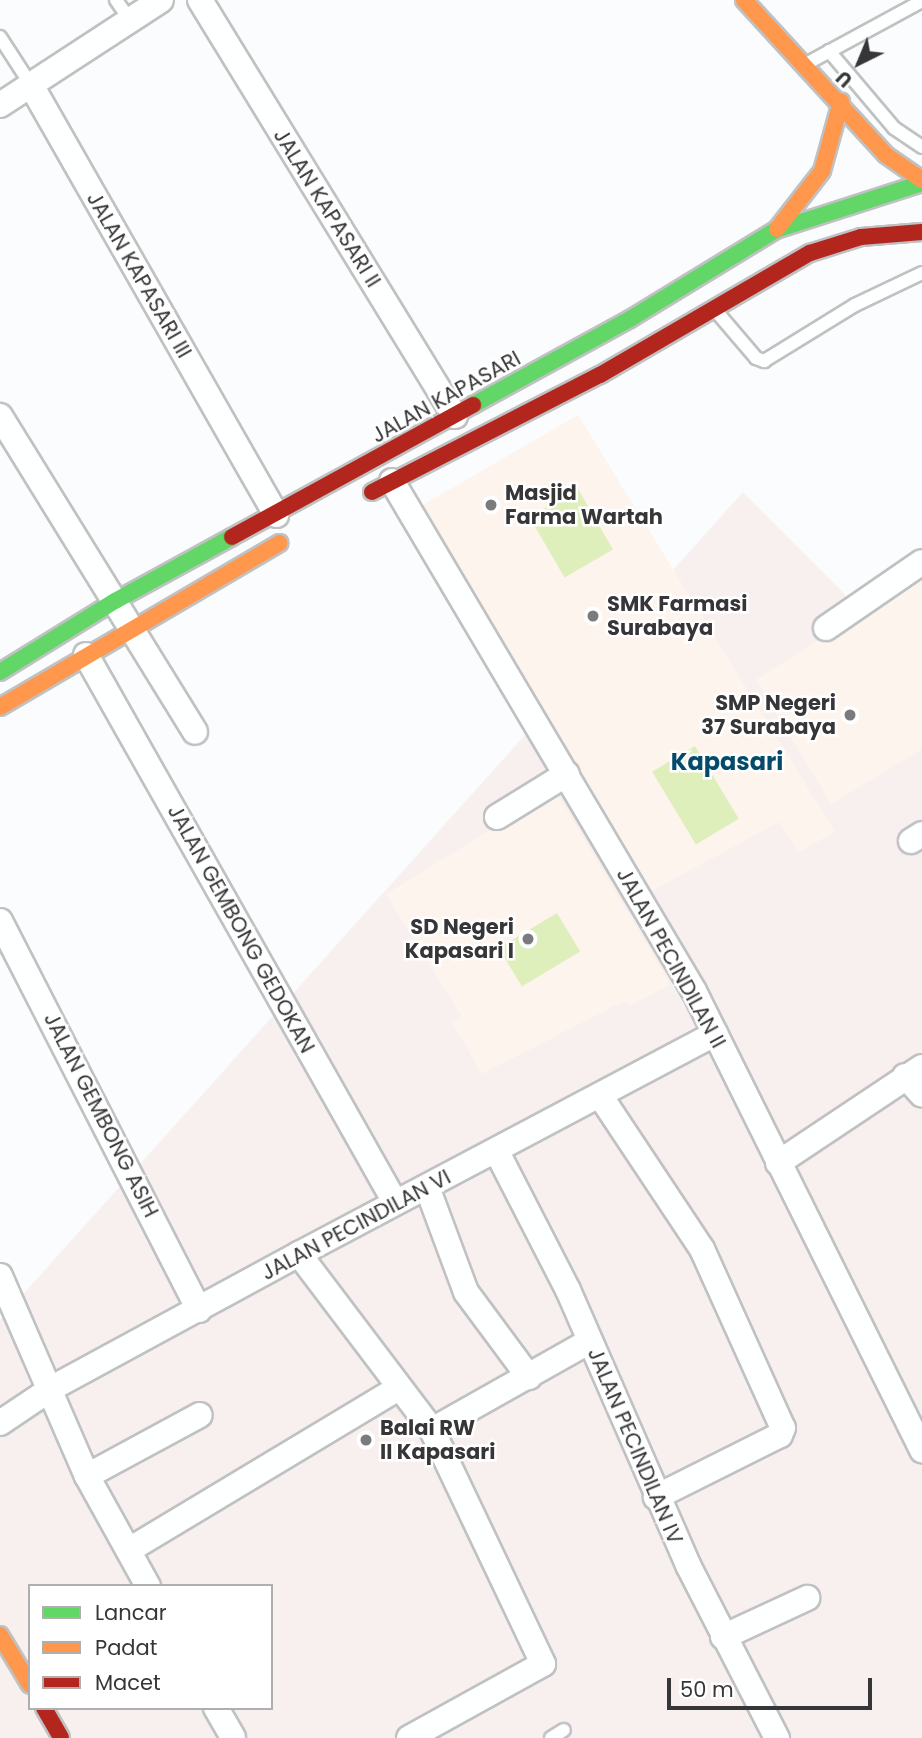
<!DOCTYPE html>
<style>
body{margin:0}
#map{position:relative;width:922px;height:1738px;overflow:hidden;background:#fbfcfd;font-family:Poppins,sans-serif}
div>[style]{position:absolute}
.commercial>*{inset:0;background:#f8f0ee}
.education>*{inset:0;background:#fdf4ee}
.green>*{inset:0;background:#deefbc;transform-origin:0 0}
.roads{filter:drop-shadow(2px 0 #c0c1c3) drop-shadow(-2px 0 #c0c1c3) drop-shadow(0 2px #c0c1c3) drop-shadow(0 -2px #c0c1c3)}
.lane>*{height:12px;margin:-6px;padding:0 6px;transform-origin:6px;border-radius:6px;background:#feffff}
.street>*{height:24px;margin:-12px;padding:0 12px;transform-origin:12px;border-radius:12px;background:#feffff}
.fast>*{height:16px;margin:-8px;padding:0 8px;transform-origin:8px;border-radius:8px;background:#63d668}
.slow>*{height:16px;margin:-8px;padding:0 8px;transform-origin:8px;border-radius:8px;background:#ff974d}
.jam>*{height:16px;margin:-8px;padding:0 8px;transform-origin:8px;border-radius:8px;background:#b3261e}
.dots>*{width:19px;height:19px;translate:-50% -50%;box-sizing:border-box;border:4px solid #fff;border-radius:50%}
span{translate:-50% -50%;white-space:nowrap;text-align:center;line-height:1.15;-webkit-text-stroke:5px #fff;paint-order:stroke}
.street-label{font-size:21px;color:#363639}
.poi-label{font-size:21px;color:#363639;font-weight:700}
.left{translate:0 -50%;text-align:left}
.right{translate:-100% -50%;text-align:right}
.quarter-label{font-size:24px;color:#034b69;font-weight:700}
.legend{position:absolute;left:28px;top:1584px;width:245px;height:126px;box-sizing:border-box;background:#fff;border:2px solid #afafb0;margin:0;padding:9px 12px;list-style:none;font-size:21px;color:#363639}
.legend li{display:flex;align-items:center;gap:14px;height:35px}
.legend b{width:35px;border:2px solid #afafb0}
.north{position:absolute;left:824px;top:28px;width:70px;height:70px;-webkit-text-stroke:5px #fff;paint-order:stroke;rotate:223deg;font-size:19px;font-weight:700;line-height:28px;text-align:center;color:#363639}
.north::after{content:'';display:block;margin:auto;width:24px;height:32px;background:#363639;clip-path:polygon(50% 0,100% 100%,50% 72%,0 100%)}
.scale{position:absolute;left:667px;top:1678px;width:205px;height:32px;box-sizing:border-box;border:4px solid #363639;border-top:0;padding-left:9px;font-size:21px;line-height:24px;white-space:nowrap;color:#363639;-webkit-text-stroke:5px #fff;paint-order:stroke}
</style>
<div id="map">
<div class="commercial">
<div style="clip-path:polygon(evenodd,743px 492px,922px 672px,922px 1738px,0 1738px,0 1320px,743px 492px,30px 1586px,271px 1586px,271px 1708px,30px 1708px,30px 1586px)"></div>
</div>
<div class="education">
<div style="clip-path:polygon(578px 415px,835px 832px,798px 852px,779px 822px,648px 893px,421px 506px)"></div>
<div style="clip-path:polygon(922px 573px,922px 749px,831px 804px,756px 680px)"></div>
<div style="clip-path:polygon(555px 790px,670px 984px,632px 1005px,624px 1001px,482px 1074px,452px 1023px,462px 1017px,386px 894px)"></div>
</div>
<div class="green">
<div style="left:578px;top:489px;width:70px;height:56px;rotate:60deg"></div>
<div style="left:695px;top:746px;width:85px;height:50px;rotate:59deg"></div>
<div style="left:557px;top:913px;width:45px;height:68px;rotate:59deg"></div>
</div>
<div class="roads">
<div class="lane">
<div style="left:116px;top:0;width:24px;rotate:55deg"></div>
<div style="left:0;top:37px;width:57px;rotate:57.1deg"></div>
<div style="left:829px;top:51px;width:101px;rotate:49.8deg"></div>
<div style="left:894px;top:128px;width:34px;rotate:34deg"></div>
<div style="left:806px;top:64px;width:132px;rotate:-28.5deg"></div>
<div style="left:716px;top:311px;width:62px;rotate:49.6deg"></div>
<div style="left:756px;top:358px;width:9px;rotate:21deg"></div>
<div style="left:764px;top:361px;width:107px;rotate:-31.6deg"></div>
<div style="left:855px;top:305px;width:74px;rotate:-25.5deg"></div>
<div style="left:551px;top:1738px;width:15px;rotate:-32deg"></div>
</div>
<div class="street">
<div style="left:200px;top:0;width:488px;rotate:58.5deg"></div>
<div style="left:31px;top:85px;width:495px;rotate:60.3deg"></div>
<div style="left:0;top:105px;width:192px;rotate:-33.1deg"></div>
<div style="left:0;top:416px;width:371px;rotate:58.3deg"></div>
<div style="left:392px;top:481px;width:593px;rotate:59.37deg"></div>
<div style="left:694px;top:991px;width:513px;rotate:63.58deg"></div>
<div style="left:826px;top:628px;width:116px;rotate:-34.5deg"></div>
<div style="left:86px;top:655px;width:628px;rotate:60.54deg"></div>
<div style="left:497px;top:817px;width:82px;rotate:-31.6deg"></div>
<div style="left:911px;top:841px;width:13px;rotate:-32deg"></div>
<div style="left:0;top:921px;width:437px;rotate:62.9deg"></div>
<div style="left:905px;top:1076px;width:25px;rotate:48deg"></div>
<div style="left:601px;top:1097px;width:182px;rotate:56.4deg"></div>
<div style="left:702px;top:1249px;width:196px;rotate:65.7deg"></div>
<div style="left:783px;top:1428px;width:8px;rotate:113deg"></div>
<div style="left:780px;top:1435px;width:139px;rotate:153.4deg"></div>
<div style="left:497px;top:1152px;width:155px;rotate:62.8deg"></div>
<div style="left:568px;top:1290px;width:300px;rotate:66.4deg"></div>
<div style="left:688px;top:1565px;width:195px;rotate:62.8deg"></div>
<div style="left:778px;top:1163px;width:173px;rotate:-33.7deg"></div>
<div style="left:427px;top:1187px;width:112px;rotate:69.6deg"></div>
<div style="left:466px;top:1292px;width:106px;rotate:53.5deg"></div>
<div style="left:299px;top:1254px;width:221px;rotate:52.9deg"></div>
<div style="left:432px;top:1430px;width:259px;rotate:64.6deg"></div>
<div style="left:543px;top:1664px;width:153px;rotate:151.1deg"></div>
<div style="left:0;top:1276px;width:218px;rotate:66.5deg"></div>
<div style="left:87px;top:1476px;width:126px;rotate:61deg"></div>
<div style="left:0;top:1423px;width:63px;rotate:-33.9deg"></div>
<div style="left:52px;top:1388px;width:281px;rotate:-28.5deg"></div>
<div style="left:299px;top:1254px;width:471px;rotate:-27.9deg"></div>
<div style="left:432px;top:1430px;width:181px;rotate:-29.4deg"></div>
<div style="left:87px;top:1476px;width:128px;rotate:-28.4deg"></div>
<div style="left:129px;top:1550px;width:313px;rotate:-31deg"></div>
<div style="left:723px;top:1637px;width:93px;rotate:-24.9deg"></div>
<div style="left:216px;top:1708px;width:34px;rotate:60deg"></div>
</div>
<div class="fast">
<div style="left:473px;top:405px;width:179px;rotate:-28.7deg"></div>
<div style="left:630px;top:319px;width:171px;rotate:-31.4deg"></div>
<div style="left:776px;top:230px;width:153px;rotate:-17.8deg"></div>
<div style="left:0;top:672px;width:135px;rotate:-31.7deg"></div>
<div style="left:115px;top:601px;width:133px;rotate:-28.7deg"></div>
</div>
<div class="slow">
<div style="left:744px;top:0;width:210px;rotate:47.5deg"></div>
<div style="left:886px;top:155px;width:44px;rotate:34.8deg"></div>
<div style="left:777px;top:229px;width:73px;rotate:-52.2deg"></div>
<div style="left:822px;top:171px;width:72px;rotate:-74.6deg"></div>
<div style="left:0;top:707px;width:324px;rotate:-30.4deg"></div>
<div style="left:0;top:1635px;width:58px;rotate:59deg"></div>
</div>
<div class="jam">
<div style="left:372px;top:492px;width:256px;rotate:-27.2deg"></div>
<div style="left:600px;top:375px;width:243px;rotate:-30.2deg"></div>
<div style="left:810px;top:253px;width:53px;rotate:-17.4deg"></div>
<div style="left:861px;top:237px;width:61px;rotate:-4.7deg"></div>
<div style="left:232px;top:537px;width:275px;rotate:-28.7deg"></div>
<div style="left:44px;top:1708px;width:34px;rotate:60deg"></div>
</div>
</div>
<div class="dots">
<div style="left:491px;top:505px;background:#7b7b7e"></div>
<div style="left:593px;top:616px;background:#7b7b7e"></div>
<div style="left:850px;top:715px;background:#7b7b7e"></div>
<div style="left:528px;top:939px;background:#7b7b7e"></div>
<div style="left:366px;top:1440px;background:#7b7b7e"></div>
</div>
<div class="street-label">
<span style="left:327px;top:208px;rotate:58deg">JALAN KAPASARI II</span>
<span style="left:139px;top:275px;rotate:60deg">JALAN KAPASARI III</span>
<span style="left:446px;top:397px;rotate:-29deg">JALAN KAPASARI</span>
<span style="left:241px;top:929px;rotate:61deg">JALAN GEMBONG GEDOKAN</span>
<span style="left:671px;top:958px;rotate:61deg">JALAN PECINDILAN II</span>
<span style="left:101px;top:1115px;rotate:63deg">JALAN GEMBONG ASIH</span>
<span style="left:356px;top:1225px;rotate:-28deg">JALAN PECINDILAN VI</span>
<span style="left:635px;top:1446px;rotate:67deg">JALAN PECINDILAN IV</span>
</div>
<div class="poi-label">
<span class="left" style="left:505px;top:505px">Masjid<br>Farma Wartah</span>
<span class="left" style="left:607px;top:616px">SMK Farmasi<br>Surabaya</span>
<span class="right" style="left:836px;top:715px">SMP Negeri<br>37 Surabaya</span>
<span class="right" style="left:514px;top:939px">SD Negeri<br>Kapasari I</span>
<span class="left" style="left:380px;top:1440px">Balai RW<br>II Kapasari</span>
</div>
<div class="quarter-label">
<span style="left:727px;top:762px">Kapasari</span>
</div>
<ul class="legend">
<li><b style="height:9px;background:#63d668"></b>Lancar</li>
<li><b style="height:9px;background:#ff974d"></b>Padat</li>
<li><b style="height:9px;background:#b3261e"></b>Macet</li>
</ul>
<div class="north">U</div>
<div class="scale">50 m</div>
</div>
